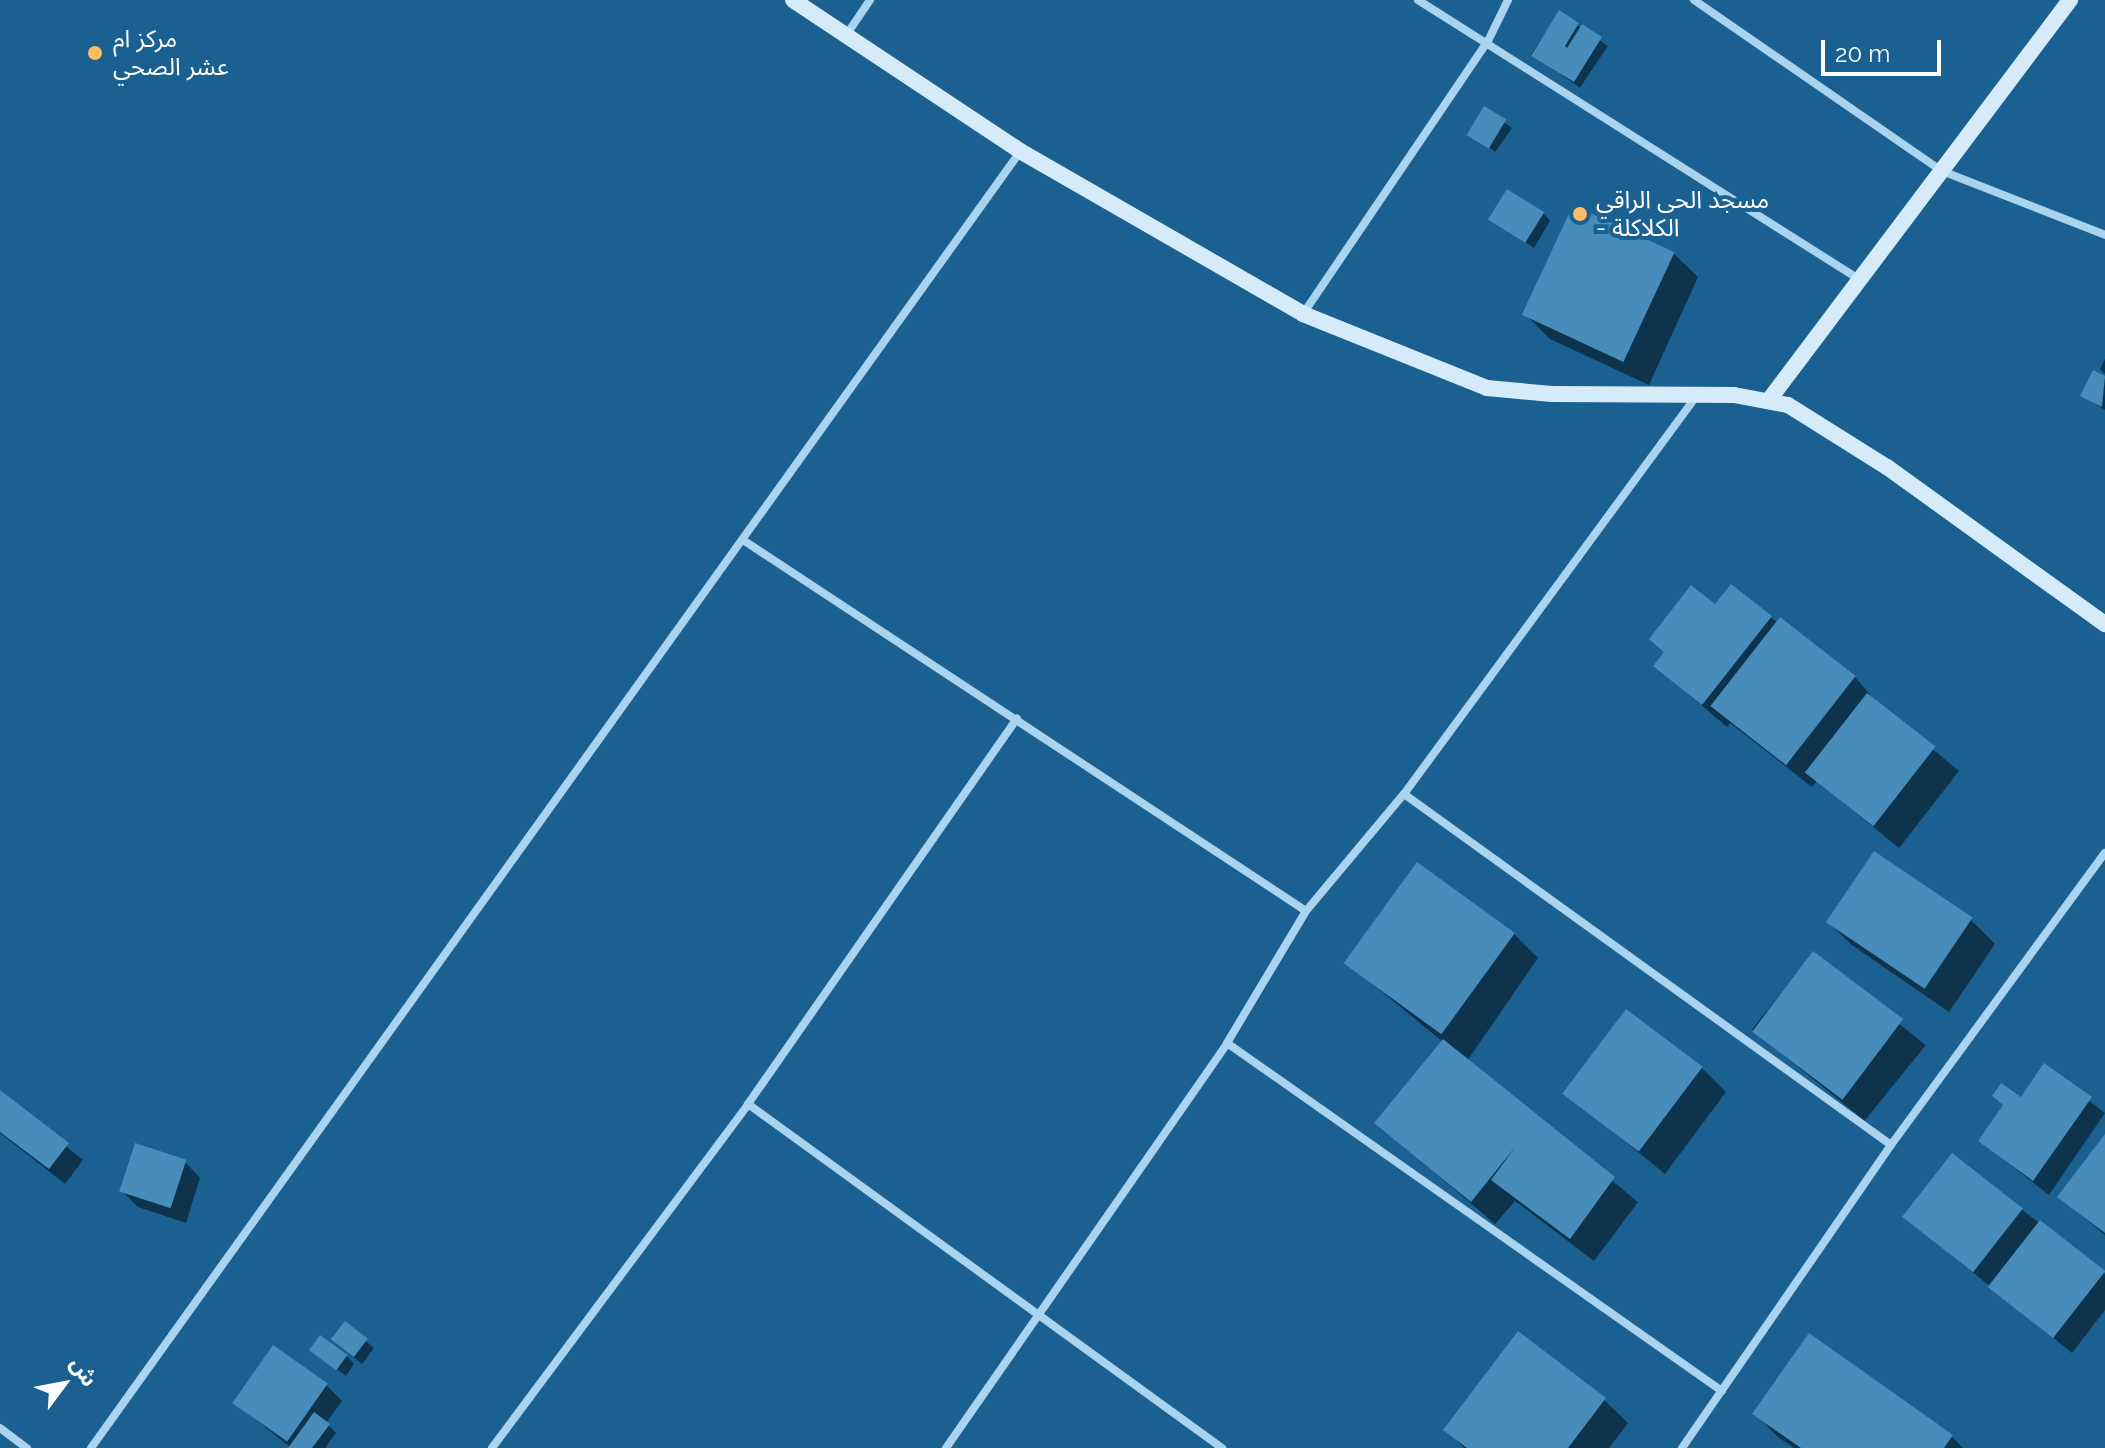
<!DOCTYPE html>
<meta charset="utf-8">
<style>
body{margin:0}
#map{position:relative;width:2105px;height:1448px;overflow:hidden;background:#1a6091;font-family:Raleway,"Noto Sans Arabic",sans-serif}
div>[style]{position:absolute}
.shadow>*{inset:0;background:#0007;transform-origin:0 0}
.building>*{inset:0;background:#478cba;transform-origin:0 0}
.street>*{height:8px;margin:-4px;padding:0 4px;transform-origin:4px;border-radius:4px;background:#a9d3ef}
.secondary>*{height:16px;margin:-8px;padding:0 8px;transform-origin:8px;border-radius:8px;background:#d6ebfa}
.dots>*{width:22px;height:22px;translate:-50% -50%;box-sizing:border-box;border:4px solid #1a6091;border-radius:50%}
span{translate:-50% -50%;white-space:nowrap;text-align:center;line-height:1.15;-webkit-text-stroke:8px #1a6091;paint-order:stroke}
.poi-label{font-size:24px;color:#fff}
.left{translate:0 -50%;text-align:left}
.north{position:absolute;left:24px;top:1344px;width:80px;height:80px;-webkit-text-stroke:6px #1a6091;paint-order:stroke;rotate:58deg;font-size:22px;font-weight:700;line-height:32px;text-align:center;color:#fff}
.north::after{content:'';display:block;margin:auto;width:28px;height:36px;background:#fff;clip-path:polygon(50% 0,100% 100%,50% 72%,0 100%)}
.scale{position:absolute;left:1821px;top:40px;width:120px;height:36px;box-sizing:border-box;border:4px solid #fff;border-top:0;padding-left:10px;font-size:24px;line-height:28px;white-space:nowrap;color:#fff;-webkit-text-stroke:6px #1a6091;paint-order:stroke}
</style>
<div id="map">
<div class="shadow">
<div style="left:1559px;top:13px;width:59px;height:50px;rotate:34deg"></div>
<div style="left:1485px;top:109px;width:33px;height:29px;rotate:35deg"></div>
<div style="clip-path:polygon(1543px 213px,1550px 221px,1534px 248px,1491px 218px)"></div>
<div style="clip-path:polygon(1674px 254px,1698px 277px,1649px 385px,1550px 339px,1526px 315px)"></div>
<div style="clip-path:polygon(2105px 359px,2105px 374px,2100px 369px)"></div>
<div style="clip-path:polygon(2094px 373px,2105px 379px,2105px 410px,2082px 395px)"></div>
<div style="clip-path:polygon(1716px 607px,1770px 617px,1855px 677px,1877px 703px,1959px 771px,1899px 848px,1817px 781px,1812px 787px,1730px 723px,1727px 727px,1656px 666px)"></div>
<div style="clip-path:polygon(1874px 853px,1971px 920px,1995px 944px,1949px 1012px,1852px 945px,1828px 922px)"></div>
<div style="clip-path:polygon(1514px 934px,1538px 958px,1467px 1061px,1638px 1202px,1594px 1261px,1515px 1201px,1495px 1224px,1377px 1123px,1443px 1042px,1347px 963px)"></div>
<div style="left:1813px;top:954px;width:145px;height:97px;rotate:39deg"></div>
<div style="clip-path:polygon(2045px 1066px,2105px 1113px,2049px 1195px,1980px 1141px,2005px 1106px,2021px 1100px)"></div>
<div style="clip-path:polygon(1702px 1068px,1726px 1092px,1665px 1174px,1566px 1093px)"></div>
<div style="clip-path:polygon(0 1093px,83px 1160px,65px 1184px,0 1133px)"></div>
<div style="clip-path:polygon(2105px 1137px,2105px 1235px,2060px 1197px)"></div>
<div style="clip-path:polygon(1953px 1156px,2105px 1274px,2105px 1310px,2072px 1353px,1906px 1218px)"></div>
<div style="clip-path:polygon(185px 1162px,200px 1178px,186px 1223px,138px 1207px,122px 1191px)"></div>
<div style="clip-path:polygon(346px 1324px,374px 1348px,362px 1364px,341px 1347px)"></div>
<div style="clip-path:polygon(1810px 1336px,1952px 1437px,1963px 1448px,1794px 1448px,1778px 1437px,1755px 1414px)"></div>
<div style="clip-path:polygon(312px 1350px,347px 1356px,354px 1364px,346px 1376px)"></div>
<div style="clip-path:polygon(326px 1385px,342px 1401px,326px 1423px,336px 1433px,325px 1448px,291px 1448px,234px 1402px)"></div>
<div style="clip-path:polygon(1604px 1400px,1628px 1423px,1609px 1448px,1464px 1448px,1446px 1429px)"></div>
</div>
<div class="building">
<div style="clip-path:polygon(1559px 10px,1579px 23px,1565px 46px,1567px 48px,1582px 24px,1602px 37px,1574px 82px,1531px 56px)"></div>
<div style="left:1484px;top:106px;width:26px;height:34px;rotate:31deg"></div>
<div style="left:1507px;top:189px;width:44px;height:36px;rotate:32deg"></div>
<div style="left:1573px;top:205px;width:112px;height:121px;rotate:25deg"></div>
<div style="clip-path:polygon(2093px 370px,2105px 376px,2102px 407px,2080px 396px)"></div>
<div style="clip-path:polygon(1731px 584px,1772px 616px,1702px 705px,1653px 666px,1664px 652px,1649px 639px,1691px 585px,1715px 604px)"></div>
<div style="left:1780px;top:617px;width:96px;height:113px;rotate:38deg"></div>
<div style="left:1867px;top:693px;width:87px;height:101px;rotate:38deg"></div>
<div style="left:1874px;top:851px;width:119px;height:86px;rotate:34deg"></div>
<div style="left:1417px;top:862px;width:121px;height:125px;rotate:36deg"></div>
<div style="left:1813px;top:951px;width:113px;height:101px;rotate:37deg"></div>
<div style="left:1626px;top:1009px;width:96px;height:106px;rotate:37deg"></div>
<div style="clip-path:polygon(1443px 1039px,1615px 1177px,1570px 1239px,1491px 1180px,1516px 1146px,1471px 1202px,1374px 1123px)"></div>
<div style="clip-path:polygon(2044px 1063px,2092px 1097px,2033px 1181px,1978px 1141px,2003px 1105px,1992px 1096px,2001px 1083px,2021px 1097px)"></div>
<div style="clip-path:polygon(0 1090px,69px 1143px,49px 1169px,0 1132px)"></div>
<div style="clip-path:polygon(2105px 1134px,2105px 1233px,2057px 1197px)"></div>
<div style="left:135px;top:1143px;width:54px;height:51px;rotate:18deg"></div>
<div style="left:1952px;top:1153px;width:90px;height:81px;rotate:38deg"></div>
<div style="left:2040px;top:1220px;width:83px;height:85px;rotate:38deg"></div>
<div style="left:345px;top:1321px;width:29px;height:23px;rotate:38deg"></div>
<div style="clip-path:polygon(1518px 1331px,1606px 1398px,1568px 1448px,1467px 1448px,1443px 1430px)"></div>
<div style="clip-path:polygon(1809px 1333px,1953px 1435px,1944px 1448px,1801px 1448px,1752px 1414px)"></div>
<div style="left:320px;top:1335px;width:34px;height:19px;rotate:36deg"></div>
<div style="left:273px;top:1345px;width:67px;height:71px;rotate:35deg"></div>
<div style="clip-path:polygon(314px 1412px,330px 1424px,312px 1448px,288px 1448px)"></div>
</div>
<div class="street">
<div style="left:1418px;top:0;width:520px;rotate:32.34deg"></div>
<div style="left:1694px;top:0;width:301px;rotate:34.6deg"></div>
<div style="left:1942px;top:171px;width:175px;rotate:21.4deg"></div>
<div style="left:847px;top:34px;width:41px;rotate:-55.9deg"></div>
<div style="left:1303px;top:314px;width:330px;rotate:-55.9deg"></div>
<div style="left:1488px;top:41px;width:46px;rotate:-64deg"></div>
<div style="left:743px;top:540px;width:674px;rotate:33.38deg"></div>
<div style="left:1404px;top:794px;width:600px;rotate:35.78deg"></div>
<div style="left:1227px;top:1043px;width:605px;rotate:35.11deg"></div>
<div style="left:748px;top:1104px;width:586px;rotate:35.97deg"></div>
<div style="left:0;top:1428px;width:34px;rotate:37deg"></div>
<div style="left:91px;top:1448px;width:1595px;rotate:-54.37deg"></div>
<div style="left:492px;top:1448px;width:429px;rotate:-53.3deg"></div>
<div style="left:748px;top:1104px;width:470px;rotate:-55.1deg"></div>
<div style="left:946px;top:1448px;width:493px;rotate:-55.2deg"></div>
<div style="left:1227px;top:1043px;width:154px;rotate:-59.1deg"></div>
<div style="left:1306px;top:911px;width:153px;rotate:-50.1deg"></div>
<div style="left:1404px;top:794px;width:496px;rotate:-53.7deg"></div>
<div style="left:1682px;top:1448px;width:368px;rotate:-55.4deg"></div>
<div style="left:1891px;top:1145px;width:362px;rotate:-53.8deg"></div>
</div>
<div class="secondary">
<div style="left:793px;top:0;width:273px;rotate:33.6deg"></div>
<div style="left:1020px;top:151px;width:327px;rotate:29.9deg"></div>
<div style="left:1303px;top:314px;width:198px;rotate:21.9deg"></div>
<div style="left:1487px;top:388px;width:65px;rotate:5.3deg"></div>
<div style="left:1552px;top:394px;width:182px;rotate:0.3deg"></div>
<div style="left:1734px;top:395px;width:55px;rotate:10.5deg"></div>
<div style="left:1788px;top:405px;width:117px;rotate:32.1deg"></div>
<div style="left:1887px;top:467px;width:269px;rotate:35.8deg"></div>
<div style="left:1769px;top:400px;width:501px;rotate:-53.04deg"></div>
</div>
<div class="dots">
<div style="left:95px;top:53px;background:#ffbc67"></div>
<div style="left:1580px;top:214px;background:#ffbc67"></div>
</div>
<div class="poi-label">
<span class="left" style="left:113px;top:53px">مركز ام<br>عشر الصحي</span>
<span class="left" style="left:1596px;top:214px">مسجد الحي الراقي<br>- الكلاكلة</span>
</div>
<div class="north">ش</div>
<div class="scale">20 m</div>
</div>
